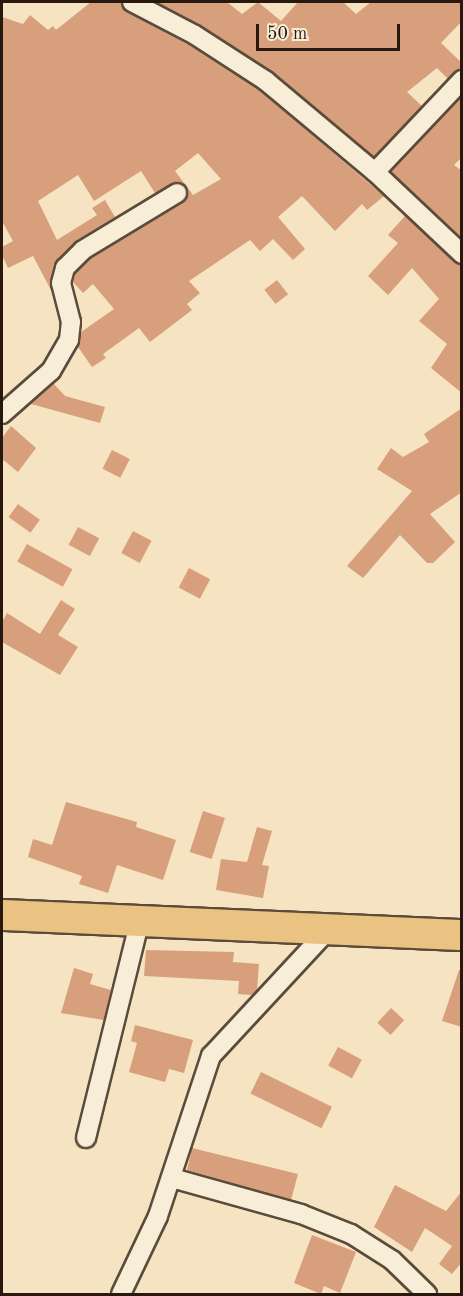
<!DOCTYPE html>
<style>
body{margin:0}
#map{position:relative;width:463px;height:1296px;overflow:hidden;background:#f5e3c2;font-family:"Old Standard TT",serif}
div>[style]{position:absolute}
.building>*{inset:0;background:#d89f7c;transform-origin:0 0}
.roads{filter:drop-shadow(2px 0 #5b4b3b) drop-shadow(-2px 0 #5b4b3b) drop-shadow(0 2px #5b4b3b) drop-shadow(0 -2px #5b4b3b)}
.minor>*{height:18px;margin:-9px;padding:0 9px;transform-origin:9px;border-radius:9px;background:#f8edd7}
.trunk>*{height:30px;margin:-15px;padding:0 15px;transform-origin:15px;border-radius:15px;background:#eac281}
span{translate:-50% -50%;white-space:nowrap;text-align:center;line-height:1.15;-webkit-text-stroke:4.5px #f8edd7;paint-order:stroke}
.frame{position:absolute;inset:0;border:3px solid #28180e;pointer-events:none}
.scale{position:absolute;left:256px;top:24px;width:144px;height:27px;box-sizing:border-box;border:3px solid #28180e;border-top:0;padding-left:8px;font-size:18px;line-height:21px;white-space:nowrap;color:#28180e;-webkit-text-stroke:4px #f8edd7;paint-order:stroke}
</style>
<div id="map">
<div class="building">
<div style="clip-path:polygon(evenodd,91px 2px,121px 2px,127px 12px,189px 45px,259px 90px,384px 196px,367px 210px,362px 204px,335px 231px,302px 196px,278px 217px,305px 249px,293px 260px,273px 239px,260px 251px,250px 240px,189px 281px,200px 293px,187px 304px,192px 310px,150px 342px,139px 328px,103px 354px,106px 358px,92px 367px,78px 347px,81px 332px,114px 309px,93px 284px,83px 293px,73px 282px,75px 274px,90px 259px,183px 203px,188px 193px,186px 187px,177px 182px,155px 193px,141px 171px,94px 201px,78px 175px,38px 201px,57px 240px,97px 215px,92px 208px,105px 200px,115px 217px,77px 240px,57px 260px,50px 280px,52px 292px,33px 256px,8px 268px,2px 255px,2px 247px,13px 241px,2px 221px,2px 17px,23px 24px,30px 15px,48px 30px,53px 26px,56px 30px,91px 2px,198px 153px,221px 179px,193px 195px,175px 171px,198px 153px)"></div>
<div style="clip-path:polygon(155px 2px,227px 2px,242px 14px,258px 2px,281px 21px,298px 2px,343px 2px,356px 14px,371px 2px,462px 2px,462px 21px,441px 43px,462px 63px,462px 69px,448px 79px,437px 68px,407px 92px,422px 106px,374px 157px,272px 72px)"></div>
<div style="clip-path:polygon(462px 97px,462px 157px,454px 165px,462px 171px,462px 238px,391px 172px)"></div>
<div style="clip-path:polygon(405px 216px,462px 265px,462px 393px,431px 368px,447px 344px,419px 321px,439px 299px,412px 268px,388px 295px,368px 276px,398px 243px,388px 235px)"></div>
<div style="left:277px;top:280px;width:18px;height:16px;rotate:52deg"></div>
<div style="clip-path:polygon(54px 384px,65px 396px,105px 407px,100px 423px,31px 404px)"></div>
<div style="clip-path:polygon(462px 408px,462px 492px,430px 514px,455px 542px,433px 563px,427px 563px,400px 535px,363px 578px,347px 566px,412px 491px,377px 469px,391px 448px,403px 457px,429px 442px,424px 434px)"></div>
<div style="clip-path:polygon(11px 426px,36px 448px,18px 472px,2px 459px,2px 438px)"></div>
<div style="left:112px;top:450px;width:20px;height:21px;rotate:27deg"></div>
<div style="left:18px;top:504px;width:27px;height:16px;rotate:36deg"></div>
<div style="left:78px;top:527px;width:24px;height:20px;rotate:28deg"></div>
<div style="left:133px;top:531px;width:21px;height:25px;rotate:28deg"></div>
<div style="left:27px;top:544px;width:52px;height:20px;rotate:29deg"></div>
<div style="left:189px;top:568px;width:24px;height:22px;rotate:28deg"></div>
<div style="clip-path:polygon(61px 600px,75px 609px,58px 635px,78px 647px,60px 675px,2px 642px,2px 622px,7px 613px,40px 634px)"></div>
<div style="clip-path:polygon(66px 802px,137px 822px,136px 827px,176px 840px,163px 880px,117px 865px,108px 893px,79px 884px,82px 876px,28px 857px,33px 839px,52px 845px)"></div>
<div style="left:203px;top:811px;width:23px;height:43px;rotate:18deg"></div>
<div style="clip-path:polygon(257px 827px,272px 831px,262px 865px,269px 866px,263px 898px,216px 890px,221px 859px,247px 862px)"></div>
<div style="clip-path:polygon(146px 950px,234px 952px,233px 962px,259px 964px,257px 990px,252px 995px,238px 994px,239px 981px,144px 976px)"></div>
<div style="clip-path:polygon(74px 968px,93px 974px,90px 984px,111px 990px,104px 1020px,61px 1013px)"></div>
<div style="clip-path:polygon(459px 970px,462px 970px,462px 1027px,442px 1021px)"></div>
<div style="left:391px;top:1008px;width:18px;height:20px;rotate:43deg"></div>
<div style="clip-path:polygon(135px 1025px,193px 1040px,184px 1073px,169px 1069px,165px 1082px,129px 1072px,137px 1043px,131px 1041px)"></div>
<div style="left:338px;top:1047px;width:27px;height:21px;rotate:28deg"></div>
<div style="left:261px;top:1072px;width:79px;height:24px;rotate:26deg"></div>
<div style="clip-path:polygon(192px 1148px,298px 1174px,291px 1200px,187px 1170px)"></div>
<div style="clip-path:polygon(395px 1185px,446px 1211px,462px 1191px,462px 1262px,452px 1274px,439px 1264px,452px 1246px,425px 1228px,412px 1252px,374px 1227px)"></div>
<div style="clip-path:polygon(312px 1235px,356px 1252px,340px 1293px,324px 1286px,321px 1294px,294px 1283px)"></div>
</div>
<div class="roads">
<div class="minor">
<div style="left:132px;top:2px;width:71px;rotate:27.6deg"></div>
<div style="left:195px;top:35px;width:85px;rotate:32.9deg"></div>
<div style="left:266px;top:81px;width:142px;rotate:39.9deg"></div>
<div style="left:375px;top:172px;width:120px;rotate:43.3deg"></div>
<div style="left:375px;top:172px;width:127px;rotate:-46.6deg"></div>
<div style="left:2px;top:414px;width:65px;rotate:-41.3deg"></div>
<div style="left:51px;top:371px;width:36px;rotate:-60deg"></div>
<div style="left:69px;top:340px;width:18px;rotate:-84deg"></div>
<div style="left:71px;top:322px;width:40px;rotate:-104.4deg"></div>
<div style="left:61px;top:283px;width:16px;rotate:-75deg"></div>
<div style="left:65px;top:268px;width:25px;rotate:-45deg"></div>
<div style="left:83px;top:250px;width:110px;rotate:-31.2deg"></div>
<div style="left:86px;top:1138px;width:225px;rotate:-76.1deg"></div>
<div style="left:172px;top:1178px;width:134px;rotate:15.6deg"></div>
<div style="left:301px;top:1214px;width:54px;rotate:21.8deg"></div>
<div style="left:351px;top:1234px;width:49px;rotate:32.4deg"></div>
<div style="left:392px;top:1260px;width:49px;rotate:44.2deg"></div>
<div style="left:121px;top:1294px;width:86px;rotate:-64.6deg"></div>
<div style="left:158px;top:1216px;width:169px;rotate:-71.7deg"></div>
<div style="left:211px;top:1056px;width:176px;rotate:-47.1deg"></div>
</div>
<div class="trunk">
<div style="left:2px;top:915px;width:460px;rotate:2.5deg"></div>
</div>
</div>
<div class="frame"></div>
<div class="scale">50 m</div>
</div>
